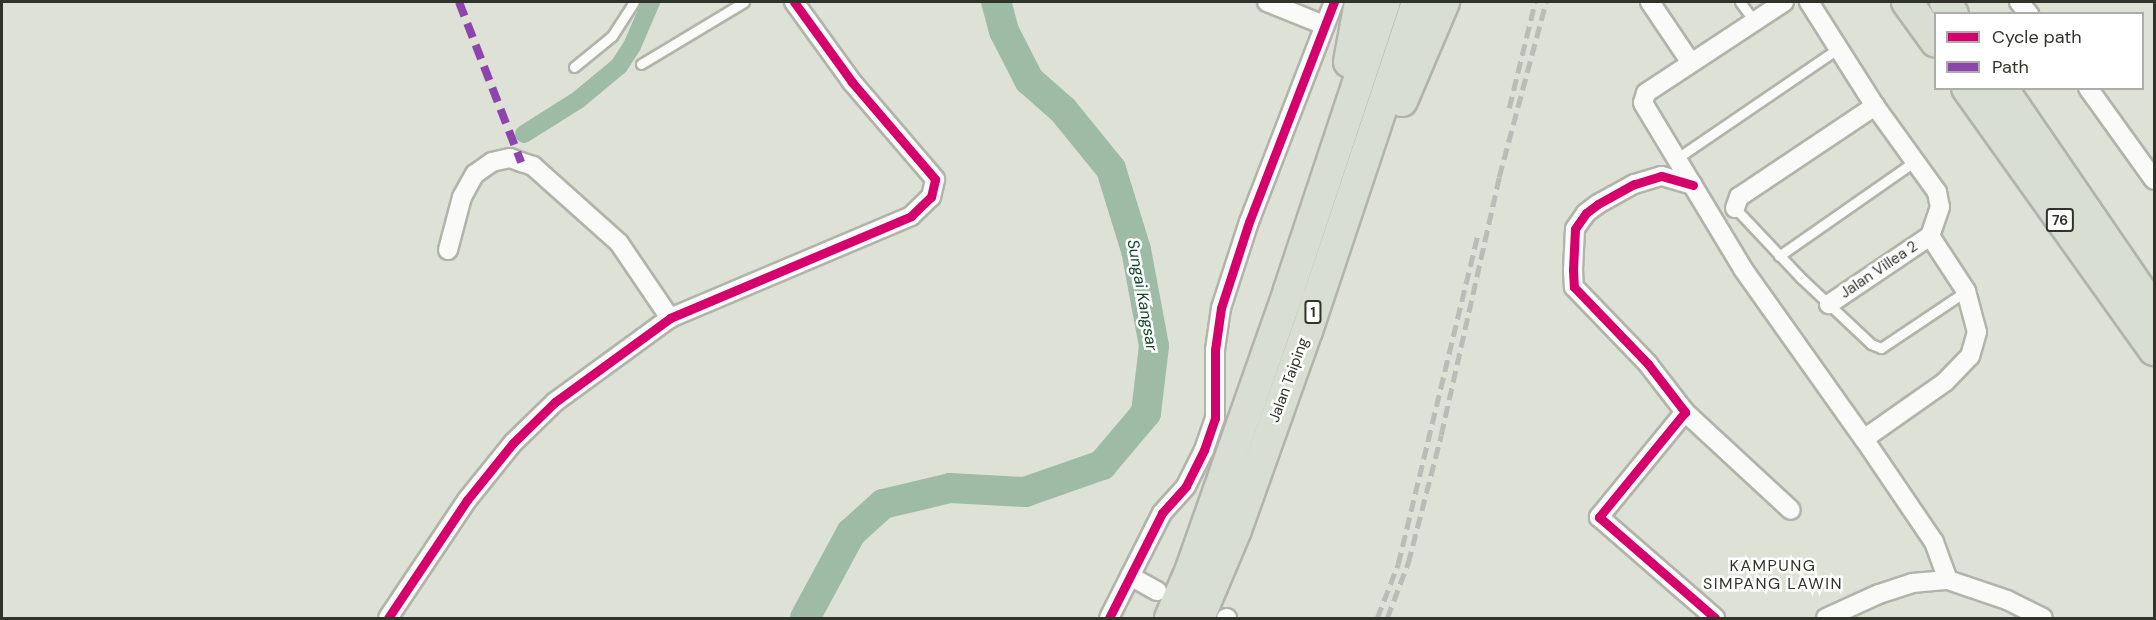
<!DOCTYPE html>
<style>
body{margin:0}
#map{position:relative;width:2156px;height:620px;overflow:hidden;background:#dee1d5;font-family:"DM Sans",sans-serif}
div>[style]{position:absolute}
.canal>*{height:18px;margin:-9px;padding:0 9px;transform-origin:9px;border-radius:9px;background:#9ebba5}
.river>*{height:30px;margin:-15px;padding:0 15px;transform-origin:15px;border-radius:15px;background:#9ebba5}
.roads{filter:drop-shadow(2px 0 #b1b4aa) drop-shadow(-2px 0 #b1b4aa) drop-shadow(0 2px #b1b4aa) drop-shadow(0 -2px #b1b4aa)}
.service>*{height:9px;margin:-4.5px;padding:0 4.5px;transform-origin:4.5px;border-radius:4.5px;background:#fafaf9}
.minor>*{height:18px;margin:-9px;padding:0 9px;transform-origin:9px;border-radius:9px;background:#fafaf9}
.trunk>*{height:30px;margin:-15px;padding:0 15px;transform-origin:15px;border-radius:15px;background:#d8dfd2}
.rail>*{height:4.5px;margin-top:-2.25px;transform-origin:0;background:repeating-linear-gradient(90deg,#babcb8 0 12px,transparent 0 18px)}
.quiet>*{height:8px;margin-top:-4px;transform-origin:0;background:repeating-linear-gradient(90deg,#8e44ad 0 15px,transparent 0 23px)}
.cycleway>*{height:9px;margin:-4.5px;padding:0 4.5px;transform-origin:4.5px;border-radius:4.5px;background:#d6006c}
span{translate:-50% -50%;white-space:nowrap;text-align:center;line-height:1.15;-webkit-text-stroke:5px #fff;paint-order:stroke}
.shield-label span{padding:2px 4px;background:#fff;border:2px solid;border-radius:4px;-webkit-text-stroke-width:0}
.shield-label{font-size:14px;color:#303329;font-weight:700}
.street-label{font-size:15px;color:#303329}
.water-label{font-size:16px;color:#14452a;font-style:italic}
.neighbourhood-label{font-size:16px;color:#303329;letter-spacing:1.5px}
.frame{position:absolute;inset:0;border:3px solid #303329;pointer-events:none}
.legend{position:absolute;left:1934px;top:12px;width:210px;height:78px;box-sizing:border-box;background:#fff;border:2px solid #acada9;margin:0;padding:8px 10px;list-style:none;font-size:18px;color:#303329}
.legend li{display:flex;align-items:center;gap:12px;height:30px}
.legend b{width:30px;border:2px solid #acada9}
</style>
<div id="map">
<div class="canal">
<div style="left:524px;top:134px;width:64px;rotate:-32.2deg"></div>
<div style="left:578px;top:100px;width:53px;rotate:-39.7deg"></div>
<div style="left:619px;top:66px;width:24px;rotate:-57deg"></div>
<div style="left:632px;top:46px;width:48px;rotate:-66.6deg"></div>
</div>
<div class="river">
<div style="left:805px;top:618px;width:97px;rotate:-61.6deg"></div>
<div style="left:851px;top:533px;width:43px;rotate:-42.2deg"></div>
<div style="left:883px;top:504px;width:69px;rotate:-13.4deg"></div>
<div style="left:950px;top:488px;width:75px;rotate:3.1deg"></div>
<div style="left:1025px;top:492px;width:82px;rotate:-19.3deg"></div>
<div style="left:1102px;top:465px;width:68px;rotate:-49.8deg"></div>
<div style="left:1146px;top:413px;width:67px;rotate:-83.2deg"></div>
<div style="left:1154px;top:346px;width:98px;rotate:-100.6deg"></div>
<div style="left:1136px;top:250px;width:85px;rotate:-107.2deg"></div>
<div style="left:1111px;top:169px;width:76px;rotate:-129.1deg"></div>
<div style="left:1063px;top:110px;width:45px;rotate:-138.6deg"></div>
<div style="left:1029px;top:80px;width:55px;rotate:-117deg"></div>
<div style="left:1004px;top:31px;width:30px;rotate:-105deg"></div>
</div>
<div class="roads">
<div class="service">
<div style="left:1740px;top:2px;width:25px;rotate:53deg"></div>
<div style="left:641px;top:64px;width:120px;rotate:-31deg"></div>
<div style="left:574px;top:67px;width:49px;rotate:-39.2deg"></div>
<div style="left:612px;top:36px;width:40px;rotate:-57.1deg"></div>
<div style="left:1676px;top:159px;width:197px;rotate:-34.3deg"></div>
<div style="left:1735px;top:208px;width:96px;rotate:46.7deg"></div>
<div style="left:1801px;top:278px;width:96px;rotate:43.3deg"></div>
<div style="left:1871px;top:344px;width:11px;rotate:22deg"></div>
<div style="left:1881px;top:348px;width:102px;rotate:-33.8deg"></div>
<div style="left:1779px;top:256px;width:166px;rotate:-34.9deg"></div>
</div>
<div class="minor">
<div style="left:1267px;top:2px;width:61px;rotate:22deg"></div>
<div style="left:1650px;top:2px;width:73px;rotate:56.1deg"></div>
<div style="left:1784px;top:2px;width:165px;rotate:146.6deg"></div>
<div style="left:1646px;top:93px;width:10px;rotate:107deg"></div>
<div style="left:1643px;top:103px;width:194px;rotate:58.9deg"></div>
<div style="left:1743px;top:269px;width:209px;rotate:54.6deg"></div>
<div style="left:1809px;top:2px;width:123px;rotate:57.6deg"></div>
<div style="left:1875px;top:106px;width:106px;rotate:54.2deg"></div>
<div style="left:1937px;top:192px;width:15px;rotate:79deg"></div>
<div style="left:1940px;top:207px;width:31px;rotate:109deg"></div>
<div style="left:1930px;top:236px;width:122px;rotate:146deg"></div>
<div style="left:2019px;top:2px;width:16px;rotate:50deg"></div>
<div style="left:2088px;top:88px;width:113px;rotate:54.3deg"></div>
<div style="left:1693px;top:185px;width:33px;rotate:-164deg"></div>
<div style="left:1661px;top:176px;width:28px;rotate:163deg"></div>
<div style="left:1634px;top:184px;width:41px;rotate:150.9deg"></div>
<div style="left:1598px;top:204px;width:15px;rotate:143deg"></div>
<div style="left:1586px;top:213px;width:19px;rotate:125deg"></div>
<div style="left:1575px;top:229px;width:41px;rotate:92.8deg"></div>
<div style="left:1573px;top:270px;width:17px;rotate:87deg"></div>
<div style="left:1574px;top:287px;width:107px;rotate:46.1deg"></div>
<div style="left:1648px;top:364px;width:61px;rotate:52.4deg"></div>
<div style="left:1685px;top:412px;width:136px;rotate:129.3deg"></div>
<div style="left:1599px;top:517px;width:154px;rotate:41deg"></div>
<div style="left:1735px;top:208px;width:12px;rotate:-70deg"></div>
<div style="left:1739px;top:197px;width:164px;rotate:-33.8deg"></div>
<div style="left:1930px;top:236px;width:66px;rotate:56.8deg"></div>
<div style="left:1966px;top:291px;width:42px;rotate:75deg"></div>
<div style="left:1977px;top:332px;width:25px;rotate:106deg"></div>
<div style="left:1970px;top:356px;width:36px;rotate:134deg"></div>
<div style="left:1945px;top:382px;width:99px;rotate:144.9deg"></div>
<div style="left:1864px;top:439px;width:125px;rotate:55.8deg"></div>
<div style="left:1934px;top:542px;width:40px;rotate:69.8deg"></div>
<div style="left:448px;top:250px;width:55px;rotate:-75.2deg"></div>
<div style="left:462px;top:197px;width:26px;rotate:-61deg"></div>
<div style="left:475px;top:174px;width:21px;rotate:-35deg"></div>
<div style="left:492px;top:162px;width:18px;rotate:-13deg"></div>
<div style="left:510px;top:158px;width:12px;rotate:20deg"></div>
<div style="left:521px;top:162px;width:13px;rotate:18deg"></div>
<div style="left:533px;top:166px;width:115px;rotate:41.8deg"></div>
<div style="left:619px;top:243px;width:91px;rotate:55.8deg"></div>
<div style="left:1685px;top:412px;width:144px;rotate:42.8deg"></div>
<div style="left:1130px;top:576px;width:31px;rotate:29deg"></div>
<div style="left:388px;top:618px;width:142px;rotate:-56.2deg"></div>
<div style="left:467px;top:500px;width:73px;rotate:-51.1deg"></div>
<div style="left:513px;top:443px;width:59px;rotate:-44.3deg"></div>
<div style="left:555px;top:402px;width:142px;rotate:-36.1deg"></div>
<div style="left:670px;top:318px;width:262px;rotate:-22.9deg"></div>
<div style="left:911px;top:216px;width:28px;rotate:-44deg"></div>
<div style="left:931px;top:197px;width:18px;rotate:-77deg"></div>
<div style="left:935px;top:179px;width:128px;rotate:-130.6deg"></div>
<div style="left:852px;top:82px;width:99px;rotate:-125.9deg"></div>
<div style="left:1109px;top:618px;width:118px;rotate:-63.2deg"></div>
<div style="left:1162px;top:513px;width:36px;rotate:-48deg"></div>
<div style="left:1186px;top:486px;width:40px;rotate:-63.4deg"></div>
<div style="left:1204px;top:450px;width:34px;rotate:-71deg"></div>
<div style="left:1215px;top:418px;width:68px;rotate:-90deg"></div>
<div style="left:1215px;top:350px;width:42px;rotate:-81.9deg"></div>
<div style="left:1221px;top:308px;width:90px;rotate:-72deg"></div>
<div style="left:1249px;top:222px;width:236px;rotate:-68.9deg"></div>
<div style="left:1226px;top:618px;width:1px"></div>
<div style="left:1826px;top:618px;width:58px;rotate:-24.4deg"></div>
<div style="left:1879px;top:594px;width:35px;rotate:-18deg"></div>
<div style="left:1912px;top:583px;width:36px;rotate:-5deg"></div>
<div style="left:1948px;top:580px;width:62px;rotate:18.7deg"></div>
<div style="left:2007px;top:600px;width:40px;rotate:26.6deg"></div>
</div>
<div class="trunk">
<div style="left:1907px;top:2px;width:49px;rotate:54.1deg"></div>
<div style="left:1945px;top:2px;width:14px;rotate:56deg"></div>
<div style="left:1349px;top:62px;width:61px;rotate:-79.6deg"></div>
<div style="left:1967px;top:88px;width:322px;rotate:54.5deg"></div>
<div style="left:2002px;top:88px;width:269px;rotate:55.6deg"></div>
<div style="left:1402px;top:101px;width:108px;rotate:-67deg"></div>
<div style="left:1170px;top:618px;width:53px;rotate:-66.8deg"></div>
<div style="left:1191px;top:569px;width:296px;rotate:-70.6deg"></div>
<div style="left:1289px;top:290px;width:304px;rotate:-71.6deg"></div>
<div style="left:1199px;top:618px;width:95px;rotate:-67.2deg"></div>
<div style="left:1236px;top:530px;width:211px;rotate:-70.4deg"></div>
<div style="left:1307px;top:331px;width:347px;rotate:-71.5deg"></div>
</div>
</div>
<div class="rail">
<div style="left:1509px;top:108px;width:109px;rotate:-76.2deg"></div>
<div style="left:1377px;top:618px;width:58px;rotate:-68.7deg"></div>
<div style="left:1398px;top:564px;width:341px;rotate:-76.4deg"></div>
<div style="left:1387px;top:618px;width:59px;rotate:-69.1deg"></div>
<div style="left:1408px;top:563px;width:132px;rotate:-75.5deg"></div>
<div style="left:1441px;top:435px;width:264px;rotate:-77.3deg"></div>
<div style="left:1499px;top:177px;width:181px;rotate:-75deg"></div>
</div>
<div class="quiet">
<div style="left:459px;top:2px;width:172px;rotate:68.8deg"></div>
</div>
<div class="cycleway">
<div style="left:1693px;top:185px;width:33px;rotate:-164deg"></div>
<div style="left:1661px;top:176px;width:28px;rotate:163deg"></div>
<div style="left:1634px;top:184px;width:41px;rotate:150.9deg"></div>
<div style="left:1598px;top:204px;width:15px;rotate:143deg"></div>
<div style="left:1586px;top:213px;width:19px;rotate:125deg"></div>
<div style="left:1575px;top:229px;width:41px;rotate:92.8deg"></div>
<div style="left:1573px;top:270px;width:17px;rotate:87deg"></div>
<div style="left:1574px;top:287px;width:107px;rotate:46.1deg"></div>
<div style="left:1648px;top:364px;width:61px;rotate:52.4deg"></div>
<div style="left:1685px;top:412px;width:136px;rotate:129.3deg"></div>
<div style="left:1599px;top:517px;width:154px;rotate:41deg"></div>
<div style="left:388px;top:618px;width:142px;rotate:-56.2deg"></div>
<div style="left:467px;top:500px;width:73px;rotate:-51.1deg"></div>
<div style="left:513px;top:443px;width:59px;rotate:-44.3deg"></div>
<div style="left:555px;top:402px;width:142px;rotate:-36.1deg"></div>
<div style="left:670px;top:318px;width:262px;rotate:-22.9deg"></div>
<div style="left:911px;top:216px;width:28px;rotate:-44deg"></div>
<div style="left:931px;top:197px;width:18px;rotate:-77deg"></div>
<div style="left:935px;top:179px;width:128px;rotate:-130.6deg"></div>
<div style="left:852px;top:82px;width:99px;rotate:-125.9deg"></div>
<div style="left:1109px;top:618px;width:118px;rotate:-63.2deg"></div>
<div style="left:1162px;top:513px;width:36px;rotate:-48deg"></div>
<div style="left:1186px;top:486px;width:40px;rotate:-63.4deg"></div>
<div style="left:1204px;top:450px;width:34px;rotate:-71deg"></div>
<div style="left:1215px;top:418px;width:68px;rotate:-90deg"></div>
<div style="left:1215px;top:350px;width:42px;rotate:-81.9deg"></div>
<div style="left:1221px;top:308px;width:90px;rotate:-72deg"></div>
<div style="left:1249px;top:222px;width:236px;rotate:-68.9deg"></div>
</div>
<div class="shield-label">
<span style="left:2060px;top:220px">76</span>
<span style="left:1313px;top:312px">1</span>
</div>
<div class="street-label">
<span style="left:1879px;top:270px;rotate:-34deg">Jalan Villea 2</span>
<span style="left:1289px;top:380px;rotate:-70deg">Jalan Taiping</span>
</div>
<div class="water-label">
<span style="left:1142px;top:295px;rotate:80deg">Sungai Kangsar</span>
</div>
<div class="neighbourhood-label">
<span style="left:1773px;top:575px">KAMPUNG<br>SIMPANG LAWIN</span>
</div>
<div class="frame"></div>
<ul class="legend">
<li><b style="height:8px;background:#d6006c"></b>Cycle path</li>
<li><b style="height:8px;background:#8e44ad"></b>Path</li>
</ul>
</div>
